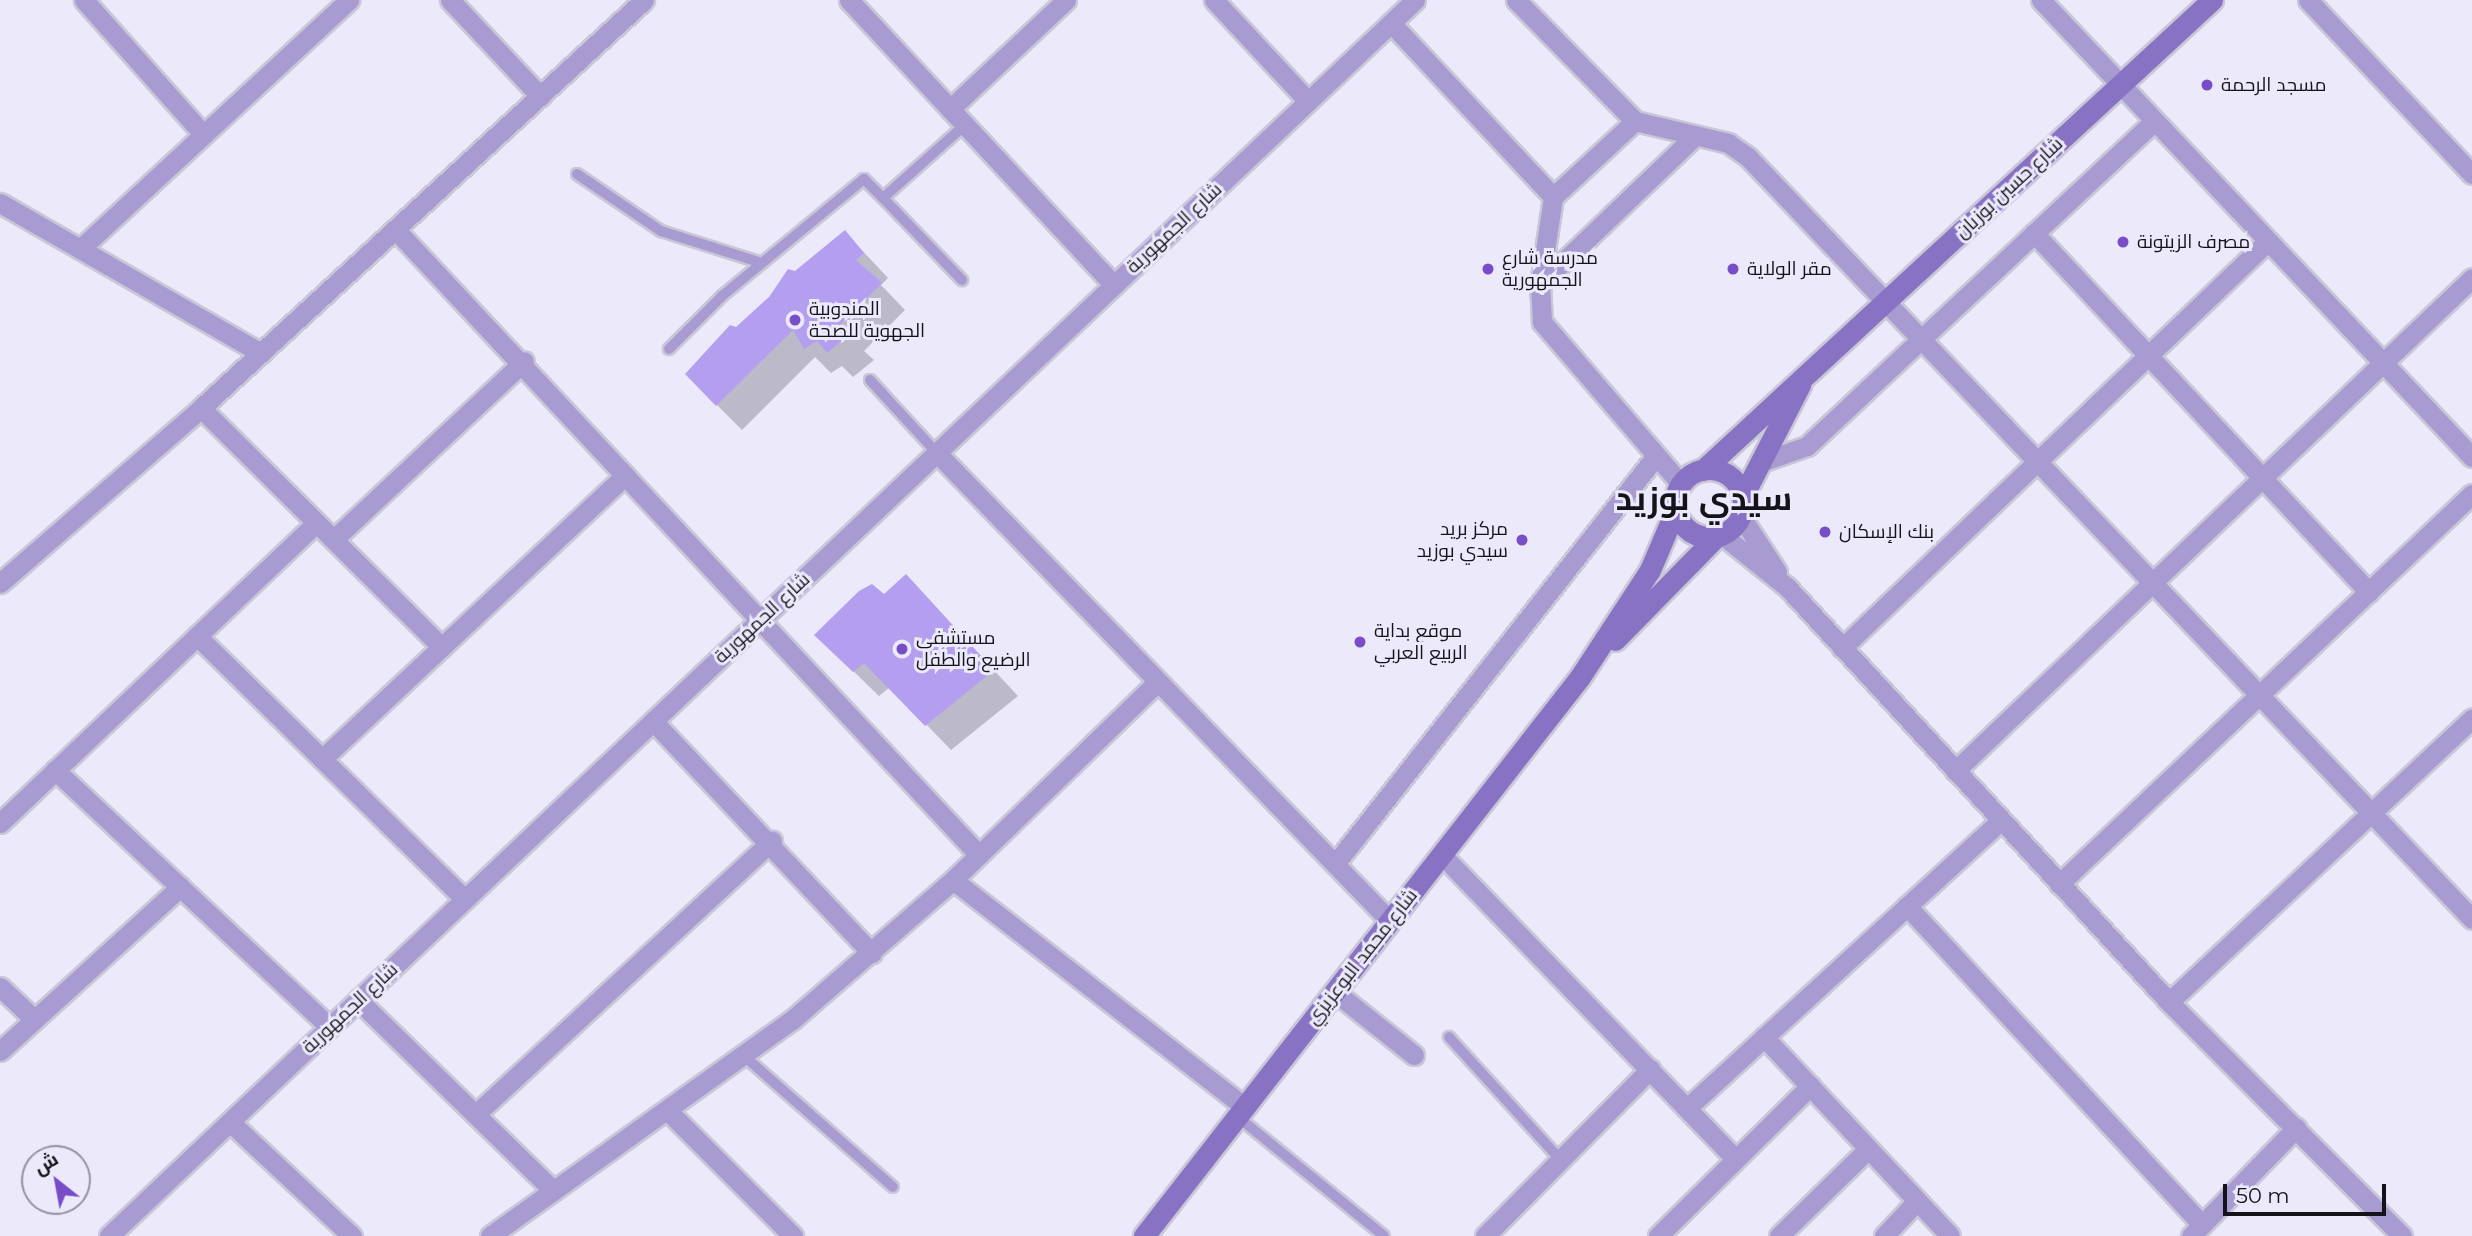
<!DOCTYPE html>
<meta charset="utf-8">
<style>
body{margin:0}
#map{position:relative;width:2472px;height:1236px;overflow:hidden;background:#ece9fb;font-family:Montserrat,Cairo,sans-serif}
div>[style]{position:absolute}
.shadow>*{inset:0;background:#0003}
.building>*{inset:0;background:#b39ef0}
.roads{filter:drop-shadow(2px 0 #c9c7d7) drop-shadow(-2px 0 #c9c7d7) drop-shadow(0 2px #c9c7d7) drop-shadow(0 -2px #c9c7d7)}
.lane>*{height:10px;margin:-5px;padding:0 5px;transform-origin:5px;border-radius:5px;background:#a89bd2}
.street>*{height:19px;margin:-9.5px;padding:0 9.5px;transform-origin:9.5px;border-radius:9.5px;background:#a89bd2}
.secondary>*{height:21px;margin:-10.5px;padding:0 10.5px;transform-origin:10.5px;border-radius:10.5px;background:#8872c3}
.secondary>.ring{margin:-10.5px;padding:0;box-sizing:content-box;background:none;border:21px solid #8872c3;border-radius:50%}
.dots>*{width:19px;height:19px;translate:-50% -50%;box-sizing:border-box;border:4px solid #ece9fb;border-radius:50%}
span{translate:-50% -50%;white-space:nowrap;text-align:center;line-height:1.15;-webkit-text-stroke:6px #ece9fb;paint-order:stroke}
.poi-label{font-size:19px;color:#141319}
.left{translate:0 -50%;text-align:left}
.right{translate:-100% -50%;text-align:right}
.street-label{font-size:19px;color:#141319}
.town-label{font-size:33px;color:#141319;font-weight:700}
.north{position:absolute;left:21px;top:1145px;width:70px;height:70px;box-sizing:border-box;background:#ece9fb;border:2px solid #9693a1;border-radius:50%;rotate:329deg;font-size:19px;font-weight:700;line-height:28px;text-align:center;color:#141319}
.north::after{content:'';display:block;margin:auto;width:24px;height:32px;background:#774ec7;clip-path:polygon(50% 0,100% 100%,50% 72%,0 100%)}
.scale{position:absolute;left:2223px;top:1184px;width:163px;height:32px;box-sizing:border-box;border:4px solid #141319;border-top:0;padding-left:9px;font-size:21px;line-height:24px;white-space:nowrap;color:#141319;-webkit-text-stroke:5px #ece9fb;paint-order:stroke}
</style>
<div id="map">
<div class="shadow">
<div style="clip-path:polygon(845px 232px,888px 278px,881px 285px,905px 310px,864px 351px,874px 360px,853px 377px,842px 366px,831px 373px,815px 357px,742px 430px,717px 405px,796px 273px)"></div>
<div style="clip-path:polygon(906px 576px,1018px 696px,951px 750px,890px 687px,879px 696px,816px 635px,884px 597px)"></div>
</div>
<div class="building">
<div style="clip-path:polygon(845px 230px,864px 253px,856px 260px,882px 283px,840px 325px,850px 334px,827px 353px,817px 341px,804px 349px,793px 330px,716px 406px,685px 374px,730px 325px,736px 327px,769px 297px,788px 269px,795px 271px)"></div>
<div style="clip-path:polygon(906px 574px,994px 670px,925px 726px,864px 663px,853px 672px,814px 635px,859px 591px,872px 584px,884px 594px)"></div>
</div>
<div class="roads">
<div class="lane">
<div style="left:577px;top:174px;width:102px;rotate:34.2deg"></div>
<div style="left:661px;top:231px;width:106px;rotate:17.6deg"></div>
<div style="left:883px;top:198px;width:114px;rotate:46.1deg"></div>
<div style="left:669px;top:349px;width:75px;rotate:-45deg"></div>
<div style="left:722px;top:296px;width:184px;rotate:-39.5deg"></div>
<div style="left:864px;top:179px;width:27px;rotate:45deg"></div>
<div style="left:883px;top:198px;width:110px;rotate:-41.7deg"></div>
<div style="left:870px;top:380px;width:99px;rotate:47.5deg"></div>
<div style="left:1449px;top:1037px;width:162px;rotate:47.8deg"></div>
<div style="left:744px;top:1056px;width:198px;rotate:41.3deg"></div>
<div style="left:1238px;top:1117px;width:188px;rotate:39.2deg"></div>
</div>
<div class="street">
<div style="left:84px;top:0;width:178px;rotate:48.4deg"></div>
<div style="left:450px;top:0;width:132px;rotate:46.8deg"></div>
<div style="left:849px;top:0;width:389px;rotate:47.1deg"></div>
<div style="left:1214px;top:0;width:138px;rotate:47.1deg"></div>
<div style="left:1516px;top:0;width:170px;rotate:45.5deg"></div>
<div style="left:1635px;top:121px;width:96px;rotate:13.3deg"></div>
<div style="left:1728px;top:143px;width:24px;rotate:35deg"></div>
<div style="left:1748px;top:157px;width:1051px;rotate:46.46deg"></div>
<div style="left:2041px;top:0;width:628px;rotate:46.68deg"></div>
<div style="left:2308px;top:0;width:239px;rotate:46.7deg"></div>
<div style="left:1391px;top:23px;width:238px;rotate:47deg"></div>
<div style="left:1553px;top:197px;width:88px;rotate:98.5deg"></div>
<div style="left:1540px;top:284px;width:38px;rotate:87deg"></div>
<div style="left:1542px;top:322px;width:213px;rotate:49.4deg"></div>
<div style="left:950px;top:109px;width:159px;rotate:-43.2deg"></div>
<div style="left:1553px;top:197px;width:112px;rotate:-42.8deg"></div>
<div style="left:0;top:203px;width:301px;rotate:29.9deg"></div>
<div style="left:395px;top:229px;width:853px;rotate:46.99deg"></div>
<div style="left:2034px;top:233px;width:491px;rotate:47deg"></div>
<div style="left:80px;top:249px;width:367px;rotate:-42.8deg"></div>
<div style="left:1540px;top:284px;width:213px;rotate:-43.7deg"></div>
<div style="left:201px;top:408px;width:339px;rotate:44.8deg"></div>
<div style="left:937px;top:453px;width:651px;rotate:45.93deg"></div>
<div style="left:1761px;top:462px;width:49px;rotate:-19.2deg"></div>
<div style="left:1807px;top:446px;width:475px;rotate:-43.1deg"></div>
<div style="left:1740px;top:515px;width:68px;rotate:57deg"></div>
<div style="left:1721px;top:534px;width:85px;rotate:38.8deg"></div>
<div style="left:1787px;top:587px;width:564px;rotate:47.37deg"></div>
<div style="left:2169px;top:1002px;width:330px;rotate:45.1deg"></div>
<div style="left:334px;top:539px;width:260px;rotate:-43.1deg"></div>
<div style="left:0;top:583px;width:267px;rotate:-41deg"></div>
<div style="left:201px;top:408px;width:602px;rotate:-42.64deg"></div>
<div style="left:197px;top:636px;width:375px;rotate:44.5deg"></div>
<div style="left:1842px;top:648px;width:589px;rotate:-43.69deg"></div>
<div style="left:653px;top:721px;width:319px;rotate:46.7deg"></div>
<div style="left:322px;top:759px;width:415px;rotate:-43.1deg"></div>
<div style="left:55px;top:770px;width:376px;rotate:43.1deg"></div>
<div style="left:1955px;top:771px;width:714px;rotate:-43.64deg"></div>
<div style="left:0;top:823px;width:436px;rotate:-43.5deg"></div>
<div style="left:1442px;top:855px;width:420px;rotate:46deg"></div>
<div style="left:1335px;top:864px;width:519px;rotate:-51.81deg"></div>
<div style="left:953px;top:880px;width:370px;rotate:37.9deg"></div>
<div style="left:2059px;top:884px;width:568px;rotate:-43.36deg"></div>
<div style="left:1907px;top:906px;width:434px;rotate:47.2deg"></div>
<div style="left:0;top:987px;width:47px;rotate:43.3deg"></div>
<div style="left:1335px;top:992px;width:101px;rotate:38.6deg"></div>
<div style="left:358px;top:1000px;width:271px;rotate:44.3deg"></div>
<div style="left:2169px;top:1002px;width:415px;rotate:-43.1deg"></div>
<div style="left:1764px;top:1037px;width:272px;rotate:46.9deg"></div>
<div style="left:0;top:1051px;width:244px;rotate:-42.3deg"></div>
<div style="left:1687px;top:1108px;width:426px;rotate:-42.5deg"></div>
<div style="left:668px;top:1111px;width:177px;rotate:45deg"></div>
<div style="left:478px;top:1112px;width:400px;rotate:-42.7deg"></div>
<div style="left:230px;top:1122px;width:167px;rotate:43.1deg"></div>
<div style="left:109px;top:1236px;width:1798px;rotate:-43.42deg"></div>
<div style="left:490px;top:1236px;width:371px;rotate:-35.6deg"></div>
<div style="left:792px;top:1020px;width:213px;rotate:-41deg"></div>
<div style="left:953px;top:880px;width:284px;rotate:-44.1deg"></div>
<div style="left:1485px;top:1236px;width:235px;rotate:-45.3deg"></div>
<div style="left:1658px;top:1236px;width:214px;rotate:-44.6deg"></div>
<div style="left:1779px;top:1236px;width:124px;rotate:-44.3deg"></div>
<div style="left:1884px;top:1236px;width:48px;rotate:-46.7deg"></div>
<div style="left:2191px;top:1236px;width:151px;rotate:-45.8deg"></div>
</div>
<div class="secondary">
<div class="ring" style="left:1675px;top:469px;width:47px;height:47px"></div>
<div style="left:1703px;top:470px;width:693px;rotate:-42.72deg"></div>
<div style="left:1743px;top:496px;width:125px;rotate:-62.8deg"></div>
<div style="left:1615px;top:640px;width:144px;rotate:-45.6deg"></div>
<div style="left:1144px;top:1236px;width:709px;rotate:-52.05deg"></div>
<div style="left:1580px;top:677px;width:128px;rotate:-56.8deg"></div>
<div style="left:1650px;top:570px;width:66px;rotate:-66.9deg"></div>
</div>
</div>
<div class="dots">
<div style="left:2207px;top:85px;background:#774ec7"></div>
<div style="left:2123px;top:242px;background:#774ec7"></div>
<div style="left:1488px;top:269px;background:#774ec7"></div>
<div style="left:1733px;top:269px;background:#774ec7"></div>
<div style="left:795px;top:320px;background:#774ec7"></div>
<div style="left:1825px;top:532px;background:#774ec7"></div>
<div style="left:1522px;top:540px;background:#774ec7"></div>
<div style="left:1360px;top:642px;background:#774ec7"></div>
<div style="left:902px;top:649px;background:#774ec7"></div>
</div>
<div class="poi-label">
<span class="left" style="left:2221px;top:85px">مسجد الرحمة</span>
<span class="left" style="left:2137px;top:242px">مصرف الزيتونة</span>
<span class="left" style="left:1502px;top:269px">مدرسة شارع<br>الجمهورية</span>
<span class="left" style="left:1747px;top:269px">مقر الولاية</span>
<span class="left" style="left:809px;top:320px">المندوبية<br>الجهوية للصحة</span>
<span class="right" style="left:1508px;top:540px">مركز بريد<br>سيدي بوزيد</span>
<span class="left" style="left:1839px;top:532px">بنك الإسكان</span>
<span class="left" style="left:1374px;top:642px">موقع بداية<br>الربيع العربي</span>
<span class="left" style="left:916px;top:649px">مستشفى<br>الرضيع والطفل</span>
</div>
<div class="street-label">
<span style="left:2009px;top:188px;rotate:-43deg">شارع حسين بوزيان</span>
<span style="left:1174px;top:228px;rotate:-43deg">شارع الجمهورية</span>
<span style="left:762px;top:618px;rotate:-43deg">شارع الجمهورية</span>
<span style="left:1362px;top:957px;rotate:-52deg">شارع محمد البوعزيزي</span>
<span style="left:350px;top:1008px;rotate:-43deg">شارع الجمهورية</span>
</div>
<div class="town-label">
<span style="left:1704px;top:499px">سيدي بوزيد</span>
</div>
<div class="north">ش</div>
<div class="scale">50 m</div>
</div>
